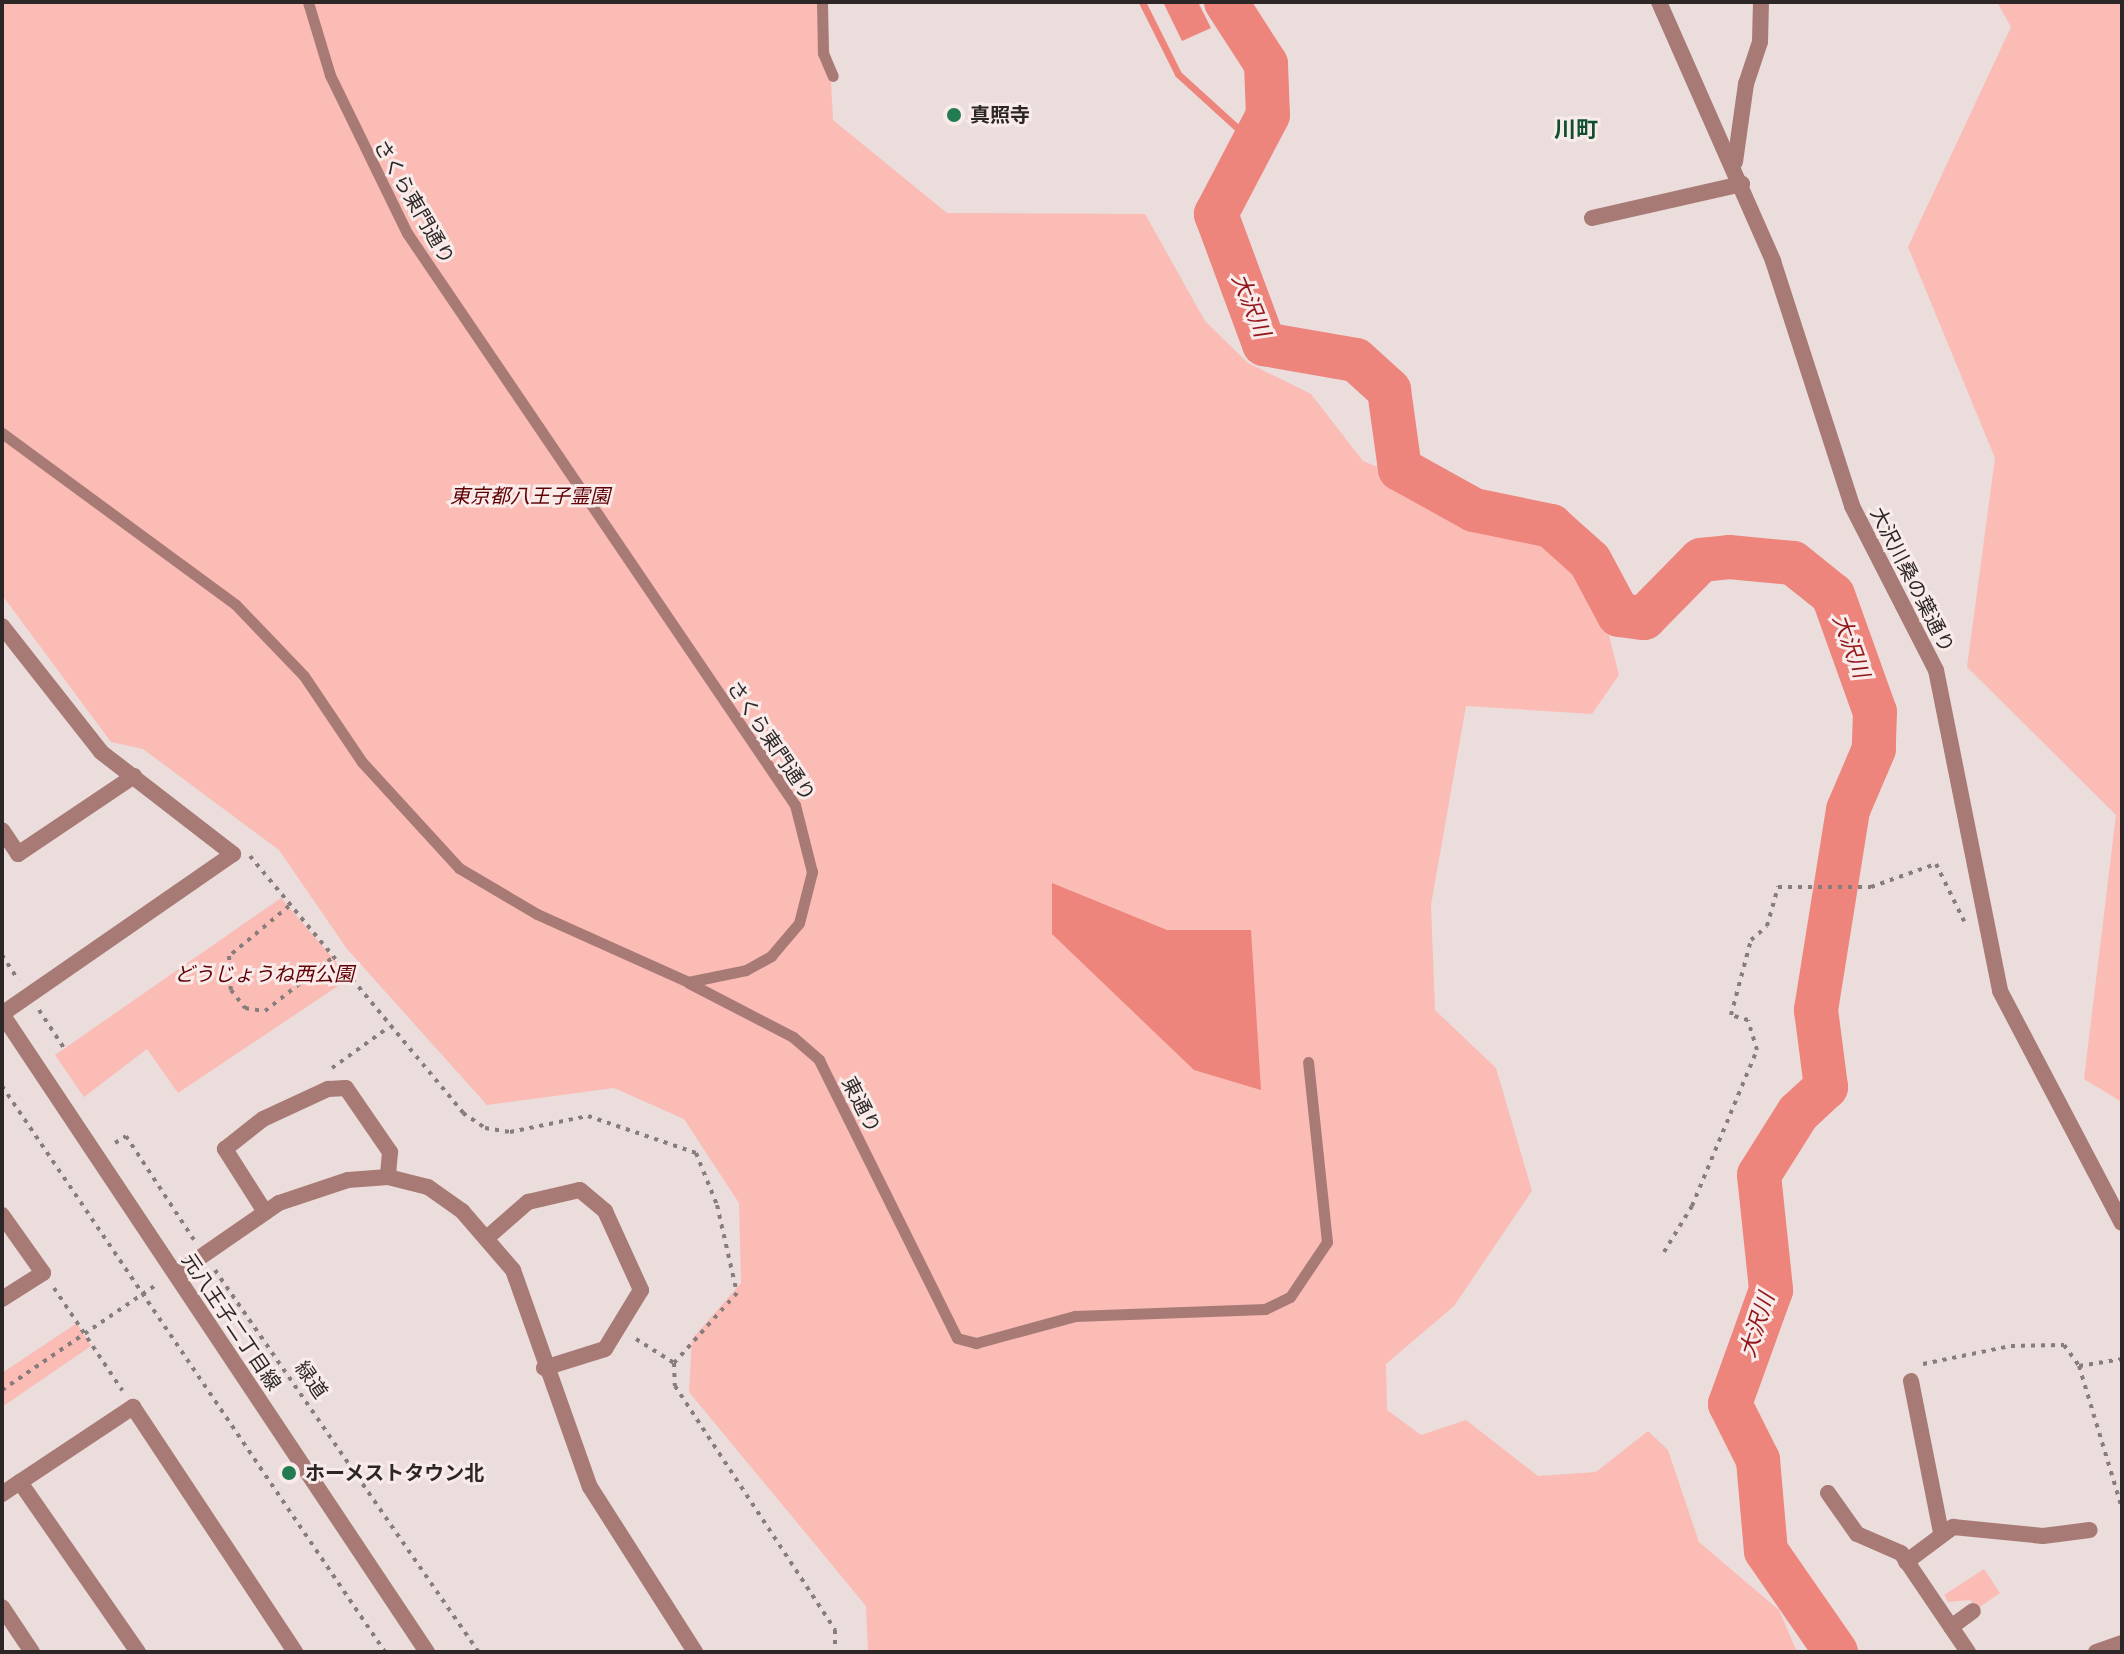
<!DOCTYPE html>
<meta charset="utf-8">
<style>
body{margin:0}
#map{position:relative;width:2124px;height:1654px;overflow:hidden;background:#ebdddc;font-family:"Crimson Pro","Noto Sans JP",serif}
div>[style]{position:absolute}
.green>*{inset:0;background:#fabcb5}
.water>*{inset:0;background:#ed857c}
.stream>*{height:7px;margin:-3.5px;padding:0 3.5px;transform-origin:3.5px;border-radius:3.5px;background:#ed857c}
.river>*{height:44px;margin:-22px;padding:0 22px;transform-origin:22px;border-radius:22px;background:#ed857c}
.path>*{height:4px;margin-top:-2px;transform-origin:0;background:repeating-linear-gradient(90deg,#867d7c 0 4px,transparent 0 10px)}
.service>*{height:11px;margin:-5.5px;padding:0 5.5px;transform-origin:5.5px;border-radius:5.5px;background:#a87a75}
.minor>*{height:16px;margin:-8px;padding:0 8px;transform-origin:8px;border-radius:8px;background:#a87a75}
.tertiary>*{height:16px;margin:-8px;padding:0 8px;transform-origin:8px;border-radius:8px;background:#a87a75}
.dots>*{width:22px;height:22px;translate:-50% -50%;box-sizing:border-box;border:4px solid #f8ebe9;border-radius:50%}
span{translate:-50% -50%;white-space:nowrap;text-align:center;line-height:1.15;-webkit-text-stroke:6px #f8ebe9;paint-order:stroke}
.poi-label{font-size:20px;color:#2c2726;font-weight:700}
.left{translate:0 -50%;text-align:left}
.street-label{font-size:20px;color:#2c2726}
.park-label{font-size:20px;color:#600005;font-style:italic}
.neighbourhood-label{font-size:22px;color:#0f4e31;font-weight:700}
.water-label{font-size:22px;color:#92151a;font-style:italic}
.frame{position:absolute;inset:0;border:4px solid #2c2726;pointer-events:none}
</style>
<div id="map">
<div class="green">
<div style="clip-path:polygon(2px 2px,827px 2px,833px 120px,947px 213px,1145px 214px,1205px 321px,1248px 363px,1311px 394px,1363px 461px,1564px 544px,1604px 616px,1619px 675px,1592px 714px,1466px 706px,1431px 905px,1435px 1010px,1496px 1068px,1532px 1191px,1454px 1306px,1386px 1364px,1387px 1410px,1421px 1435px,1466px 1420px,1538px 1476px,1596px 1472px,1648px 1431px,1668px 1450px,1699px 1542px,1779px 1610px,1797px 1652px,868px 1652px,866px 1606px,689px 1392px,692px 1339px,741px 1283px,739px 1203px,684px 1119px,614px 1088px,487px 1105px,347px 949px,279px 850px,143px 749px,111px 742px,2px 595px)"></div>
<div style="clip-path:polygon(1997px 2px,2122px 2px,2122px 1102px,2084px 1079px,2116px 815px,1967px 667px,1995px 458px,1908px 247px,2011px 27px)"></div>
<div style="clip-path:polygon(281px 898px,350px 978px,178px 1093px,147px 1049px,84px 1097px,55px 1055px)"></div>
<div style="clip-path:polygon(77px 1323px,91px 1346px,2px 1407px,2px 1373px)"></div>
<div style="clip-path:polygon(1984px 1569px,2000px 1593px,1977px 1609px,1970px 1600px,1948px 1602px,1944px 1595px)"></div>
</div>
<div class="water">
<div style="clip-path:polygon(1163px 2px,1198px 2px,1211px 28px,1182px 41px)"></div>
<div style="clip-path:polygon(1052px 883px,1167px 930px,1251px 930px,1261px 1090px,1194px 1070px,1052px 934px)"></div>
</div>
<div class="stream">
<div style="left:1142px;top:2px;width:80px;rotate:63.4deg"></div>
<div style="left:1178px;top:74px;width:105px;rotate:42.3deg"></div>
</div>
<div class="river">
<div style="left:1226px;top:2px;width:74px;rotate:57.2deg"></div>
<div style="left:1266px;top:64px;width:51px;rotate:87.8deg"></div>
<div style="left:1268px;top:115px;width:112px;rotate:117.7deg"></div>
<div style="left:1216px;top:214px;width:139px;rotate:69.7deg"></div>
<div style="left:1264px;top:344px;width:93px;rotate:9.9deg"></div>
<div style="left:1356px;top:360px;width:45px;rotate:42.3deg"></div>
<div style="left:1389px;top:390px;width:80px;rotate:82.1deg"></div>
<div style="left:1400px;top:469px;width:85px;rotate:29deg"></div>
<div style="left:1474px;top:510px;width:79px;rotate:11.7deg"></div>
<div style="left:1551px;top:526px;width:52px;rotate:41.9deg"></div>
<div style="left:1590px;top:561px;width:61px;rotate:61.8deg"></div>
<div style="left:1619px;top:615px;width:25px;rotate:7deg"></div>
<div style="left:1644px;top:618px;width:81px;rotate:-45.5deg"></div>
<div style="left:1701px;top:560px;width:28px;rotate:-6deg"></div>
<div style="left:1729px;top:557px;width:64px;rotate:5.4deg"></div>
<div style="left:1793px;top:563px;width:51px;rotate:38.7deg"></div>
<div style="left:1833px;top:595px;width:124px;rotate:70.3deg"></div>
<div style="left:1875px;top:712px;width:37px;rotate:92deg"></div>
<div style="left:1874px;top:749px;width:66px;rotate:113.1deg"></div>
<div style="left:1848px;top:810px;width:203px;rotate:99.1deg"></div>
<div style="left:1816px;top:1010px;width:78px;rotate:82.6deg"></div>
<div style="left:1826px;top:1087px;width:38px;rotate:137deg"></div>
<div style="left:1798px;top:1113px;width:73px;rotate:122.2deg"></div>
<div style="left:1759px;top:1175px;width:116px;rotate:84deg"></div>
<div style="left:1771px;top:1290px;width:121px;rotate:109.8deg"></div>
<div style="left:1730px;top:1404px;width:63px;rotate:63.4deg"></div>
<div style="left:1758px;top:1460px;width:91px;rotate:85deg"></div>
<div style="left:1766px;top:1551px;width:123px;rotate:55.3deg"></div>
</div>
<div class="path">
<div style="left:250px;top:856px;width:334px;rotate:50.3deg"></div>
<div style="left:463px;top:1113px;width:27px;rotate:34deg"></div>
<div style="left:485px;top:1128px;width:25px;rotate:9deg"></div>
<div style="left:510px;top:1132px;width:80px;rotate:-11.6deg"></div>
<div style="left:588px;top:1116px;width:114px;rotate:18.9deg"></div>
<div style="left:696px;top:1153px;width:56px;rotate:68deg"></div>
<div style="left:717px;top:1205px;width:90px;rotate:77.2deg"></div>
<div style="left:737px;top:1293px;width:94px;rotate:132deg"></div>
<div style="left:674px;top:1363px;width:23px;rotate:88deg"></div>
<div style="left:675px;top:1386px;width:292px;rotate:56.7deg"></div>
<div style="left:835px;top:1630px;width:22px;rotate:90deg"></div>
<div style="left:289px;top:906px;width:78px;rotate:140.2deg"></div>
<div style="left:229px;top:956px;width:34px;rotate:87deg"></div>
<div style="left:231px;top:990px;width:23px;rotate:52deg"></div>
<div style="left:245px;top:1008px;width:20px;rotate:9deg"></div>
<div style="left:265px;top:1011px;width:85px;rotate:-38.3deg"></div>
<div style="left:2px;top:955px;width:30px;rotate:57deg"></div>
<div style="left:39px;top:1010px;width:45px;rotate:56.7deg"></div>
<div style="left:332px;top:1068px;width:70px;rotate:-35.7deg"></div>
<div style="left:2px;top:1086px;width:683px;rotate:55.91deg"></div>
<div style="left:115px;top:1143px;width:13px;rotate:-32deg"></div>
<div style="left:126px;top:1136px;width:124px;rotate:56.8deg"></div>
<div style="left:1664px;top:1252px;width:54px;rotate:-58.7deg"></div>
<div style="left:1692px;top:1206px;width:169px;rotate:-67.4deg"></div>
<div style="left:1757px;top:1050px;width:31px;rotate:-107deg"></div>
<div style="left:1748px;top:1020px;width:18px;rotate:-164deg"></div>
<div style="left:1731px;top:1015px;width:78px;rotate:-75.1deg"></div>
<div style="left:1751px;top:940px;width:21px;rotate:-41deg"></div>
<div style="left:1767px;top:926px;width:41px;rotate:-74.2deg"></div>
<div style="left:1778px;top:887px;width:93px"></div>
<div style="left:1871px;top:887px;width:69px;rotate:-19.5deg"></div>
<div style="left:1936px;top:864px;width:64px;rotate:63.8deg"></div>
<div style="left:215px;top:1270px;width:464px;rotate:55.4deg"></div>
<div style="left:54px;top:1288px;width:123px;rotate:56.3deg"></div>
<div style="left:636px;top:1339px;width:45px;rotate:32.3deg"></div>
<div style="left:1923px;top:1364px;width:90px;rotate:-11.6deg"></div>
<div style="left:2011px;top:1346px;width:53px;rotate:-1.1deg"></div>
<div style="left:2064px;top:1345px;width:26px;rotate:54deg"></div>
<div style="left:2079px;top:1366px;width:44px;rotate:-9.2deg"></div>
<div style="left:2079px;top:1366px;width:148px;rotate:73.2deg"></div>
<div style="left:2px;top:1390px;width:186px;rotate:-34.3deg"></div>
</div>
<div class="service">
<div style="left:822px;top:2px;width:51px;rotate:88.9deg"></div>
<div style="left:823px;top:53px;width:25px;rotate:67deg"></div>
<div style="left:2px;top:433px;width:290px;rotate:36.3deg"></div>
<div style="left:236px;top:605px;width:98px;rotate:46.2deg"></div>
<div style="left:304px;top:676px;width:104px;rotate:56deg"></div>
<div style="left:362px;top:762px;width:144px;rotate:47.5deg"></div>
<div style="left:459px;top:868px;width:91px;rotate:30.5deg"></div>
<div style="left:537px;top:914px;width:166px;rotate:24.2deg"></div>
<div style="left:688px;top:982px;width:59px;rotate:-11.7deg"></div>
<div style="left:746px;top:970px;width:29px;rotate:-29deg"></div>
<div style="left:771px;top:956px;width:43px;rotate:-49.7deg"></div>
<div style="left:799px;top:923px;width:53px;rotate:-75.7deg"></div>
<div style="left:812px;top:872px;width:69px;rotate:-104.2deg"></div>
<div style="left:795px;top:805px;width:691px;rotate:-124.15deg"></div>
<div style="left:407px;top:233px;width:176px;rotate:-116deg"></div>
<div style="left:330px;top:75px;width:76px;rotate:-106.8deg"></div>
<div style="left:689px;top:983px;width:117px;rotate:27.4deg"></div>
<div style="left:793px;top:1037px;width:35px;rotate:41deg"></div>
<div style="left:819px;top:1060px;width:310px;rotate:63.6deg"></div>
<div style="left:957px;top:1338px;width:20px;rotate:15deg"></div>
<div style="left:976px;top:1343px;width:103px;rotate:-15.3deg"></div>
<div style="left:1075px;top:1316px;width:190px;rotate:-2.1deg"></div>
<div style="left:1265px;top:1309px;width:28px;rotate:-26deg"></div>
<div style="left:1290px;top:1297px;width:66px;rotate:-56.1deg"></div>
<div style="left:1327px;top:1242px;width:181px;rotate:-96deg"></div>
</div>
<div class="minor">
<div style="left:1735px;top:162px;width:79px;rotate:-82deg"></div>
<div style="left:1746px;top:84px;width:44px;rotate:-71.6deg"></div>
<div style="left:1760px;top:42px;width:40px;rotate:-88.6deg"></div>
<div style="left:1592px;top:218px;width:154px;rotate:-12.8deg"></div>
<div style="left:2px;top:626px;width:160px;rotate:51.8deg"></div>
<div style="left:101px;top:752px;width:167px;rotate:37.7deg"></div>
<div style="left:233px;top:854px;width:281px;rotate:145.3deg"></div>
<div style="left:2px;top:830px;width:29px;rotate:56deg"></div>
<div style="left:18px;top:854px;width:140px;rotate:-33.9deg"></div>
<div style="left:265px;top:1212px;width:75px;rotate:-122.4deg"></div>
<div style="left:225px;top:1149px;width:48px;rotate:-38.3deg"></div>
<div style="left:263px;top:1119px;width:72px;rotate:-24.8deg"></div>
<div style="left:328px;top:1089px;width:18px;rotate:-3deg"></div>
<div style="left:346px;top:1088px;width:78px;rotate:55.5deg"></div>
<div style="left:390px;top:1152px;width:25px;rotate:95deg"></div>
<div style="left:2px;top:1215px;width:71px;rotate:54.7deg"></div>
<div style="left:43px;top:1273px;width:49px;rotate:147.6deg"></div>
<div style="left:489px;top:1236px;width:52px;rotate:-41.1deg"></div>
<div style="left:528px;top:1202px;width:53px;rotate:-13deg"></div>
<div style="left:580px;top:1190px;width:33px;rotate:40deg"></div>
<div style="left:605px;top:1211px;width:87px;rotate:65.5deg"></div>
<div style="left:641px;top:1290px;width:69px;rotate:121.4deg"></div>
<div style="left:605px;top:1349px;width:64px;rotate:162.7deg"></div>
<div style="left:176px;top:1274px;width:125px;rotate:-34.6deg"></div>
<div style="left:279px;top:1203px;width:73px;rotate:-18.4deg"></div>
<div style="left:348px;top:1180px;width:40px;rotate:-4.3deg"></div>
<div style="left:388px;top:1177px;width:41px;rotate:14deg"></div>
<div style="left:428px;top:1187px;width:42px;rotate:35.2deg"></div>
<div style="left:462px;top:1211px;width:78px;rotate:49.2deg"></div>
<div style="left:513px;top:1270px;width:230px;rotate:70.5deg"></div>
<div style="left:590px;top:1487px;width:196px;rotate:57.5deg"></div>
<div style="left:1911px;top:1381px;width:155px;rotate:78.8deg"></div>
<div style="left:1828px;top:1493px;width:50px;rotate:54.7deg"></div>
<div style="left:1857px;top:1534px;width:48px;rotate:23.4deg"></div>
<div style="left:1901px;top:1553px;width:120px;rotate:55.9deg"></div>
<div style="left:2px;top:1494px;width:22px;rotate:-34deg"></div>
<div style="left:1906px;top:1562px;width:59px;rotate:-36.7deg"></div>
<div style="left:1953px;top:1527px;width:90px;rotate:5.7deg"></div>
<div style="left:2043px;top:1536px;width:47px;rotate:-7.3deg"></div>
<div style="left:1951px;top:1627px;width:27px;rotate:-36deg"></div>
<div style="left:138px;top:1652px;width:207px;rotate:-124.8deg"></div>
<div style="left:20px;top:1482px;width:136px;rotate:-33.6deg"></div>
<div style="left:133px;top:1407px;width:294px;rotate:56.5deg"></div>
<div style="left:2096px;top:1652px;width:28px;rotate:-19deg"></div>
</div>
<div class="tertiary">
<div style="left:1659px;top:2px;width:283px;rotate:66.2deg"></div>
<div style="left:1773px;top:261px;width:257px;rotate:72.1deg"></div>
<div style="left:1852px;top:506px;width:184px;rotate:62.9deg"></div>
<div style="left:1936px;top:670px;width:327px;rotate:78.7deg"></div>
<div style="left:2000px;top:991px;width:262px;rotate:62.3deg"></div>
<div style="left:2px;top:1014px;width:767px;rotate:56.33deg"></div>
<div style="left:2px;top:1607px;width:54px;rotate:56.3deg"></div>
</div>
<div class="dots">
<div style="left:954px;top:115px;background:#237c51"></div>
<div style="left:289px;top:1473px;background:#237c51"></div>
</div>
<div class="poi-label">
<span class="left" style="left:970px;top:115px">真照寺</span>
<span class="left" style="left:305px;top:1473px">ホーメストタウン北</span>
</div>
<div class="street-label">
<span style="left:414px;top:202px;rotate:60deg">さくら東門通り</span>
<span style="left:1912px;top:580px;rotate:63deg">大沢川桑の葉通り</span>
<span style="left:771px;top:741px;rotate:56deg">さくら東門通り</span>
<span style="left:861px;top:1105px;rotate:63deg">東通り</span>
<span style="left:231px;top:1322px;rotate:56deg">元八王子二丁目線</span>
<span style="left:311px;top:1380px;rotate:55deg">緑道</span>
</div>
<div class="park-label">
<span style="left:530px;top:496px">東京都八王子霊園</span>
<span style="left:264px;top:974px">どうじょうね西公園</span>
</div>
<div class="neighbourhood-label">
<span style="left:1576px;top:130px">川町</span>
</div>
<div class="water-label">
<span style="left:1251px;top:305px;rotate:68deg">大沢川</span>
<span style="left:1851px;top:646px;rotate:70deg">大沢川</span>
<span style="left:1757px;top:1325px;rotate:-72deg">大沢川</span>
</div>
<div class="frame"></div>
</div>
